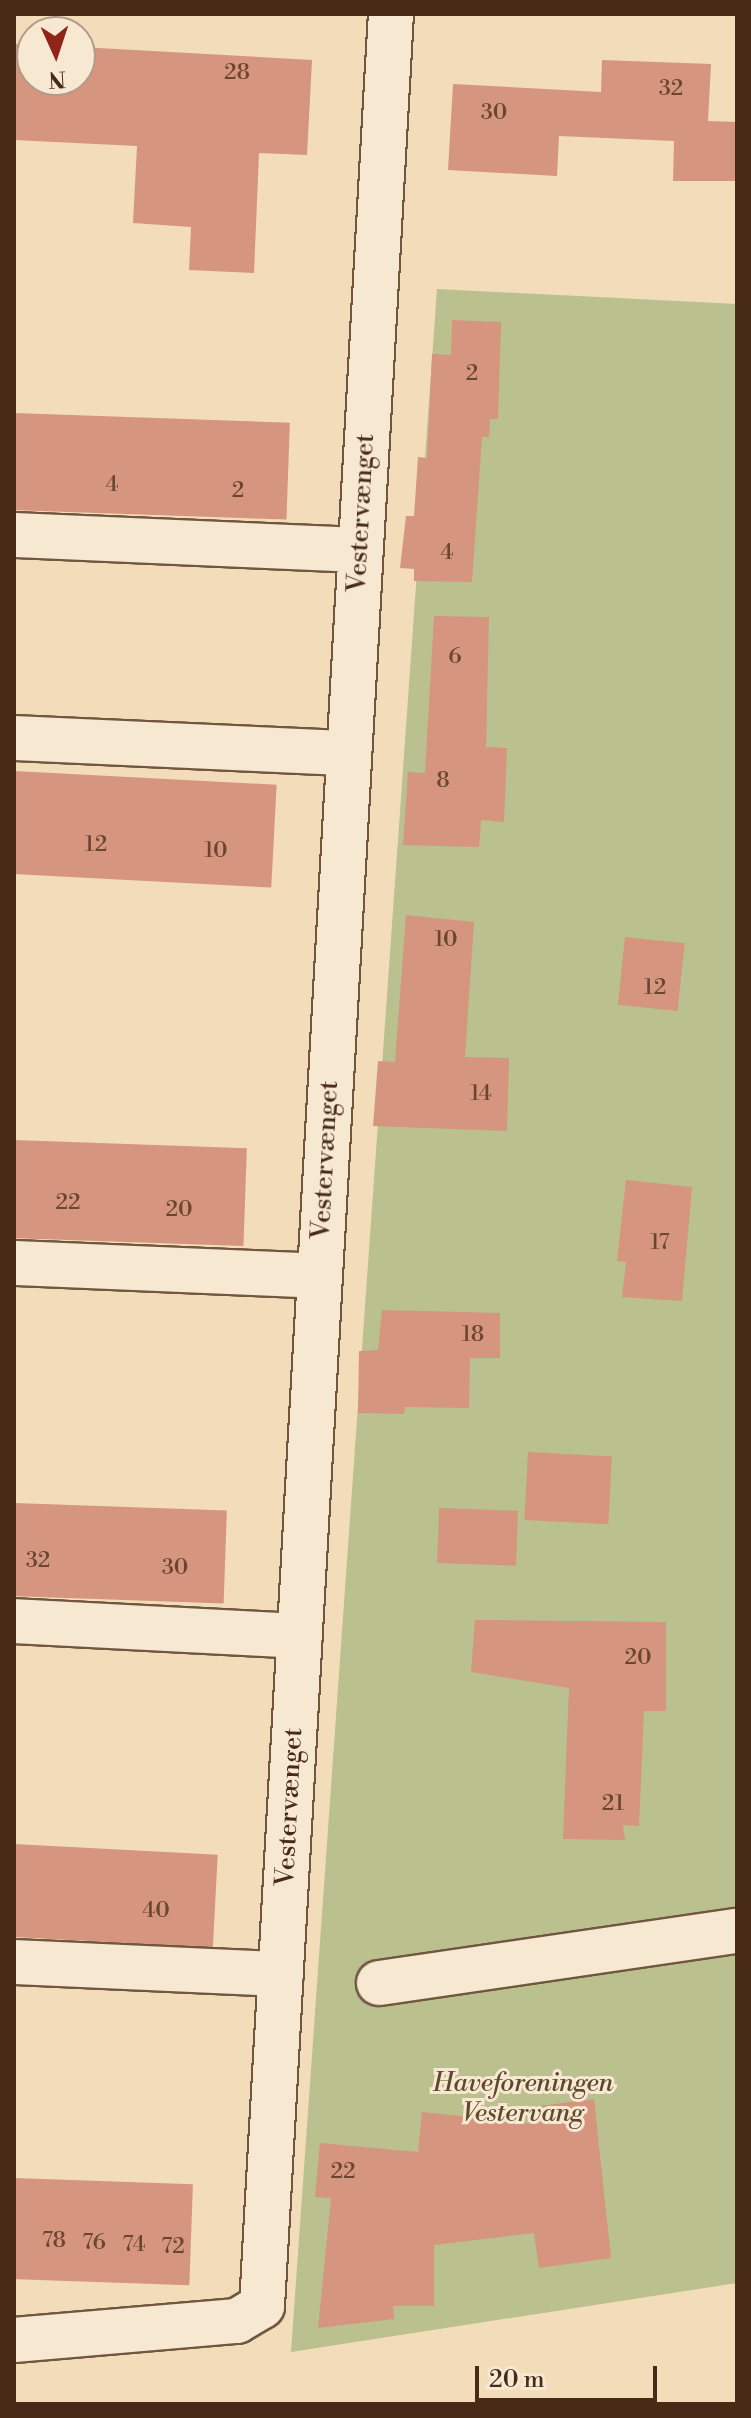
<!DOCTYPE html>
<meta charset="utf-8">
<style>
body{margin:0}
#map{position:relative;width:751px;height:2418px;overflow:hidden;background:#f3dcb9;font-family:"Libre Bodoni",serif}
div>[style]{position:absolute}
.green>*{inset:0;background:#bbc08f}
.building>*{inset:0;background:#d5957e;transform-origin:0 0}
.roads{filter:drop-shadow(2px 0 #72573f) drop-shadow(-2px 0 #72573f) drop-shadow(0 2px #72573f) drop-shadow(0 -2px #72573f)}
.minor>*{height:44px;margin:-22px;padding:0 22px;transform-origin:22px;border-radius:22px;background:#f7e8d2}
span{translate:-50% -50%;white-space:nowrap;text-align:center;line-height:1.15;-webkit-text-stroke:6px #f7e8d2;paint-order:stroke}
.number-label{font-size:22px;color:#6a4630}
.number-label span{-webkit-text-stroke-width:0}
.street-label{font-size:26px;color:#472b16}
.park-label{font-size:26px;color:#5e492e;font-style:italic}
.frame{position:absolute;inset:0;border:16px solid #472b16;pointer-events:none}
.north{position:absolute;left:16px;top:16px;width:80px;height:80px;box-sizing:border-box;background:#f7e8d2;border:2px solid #b19c87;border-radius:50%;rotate:177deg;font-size:22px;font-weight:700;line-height:32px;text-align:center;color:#472b16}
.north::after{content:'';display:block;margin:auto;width:28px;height:36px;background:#8f2418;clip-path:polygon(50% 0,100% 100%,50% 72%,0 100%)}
.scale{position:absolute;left:475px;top:2366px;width:182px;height:36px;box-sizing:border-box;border:4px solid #472b16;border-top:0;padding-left:10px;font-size:24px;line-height:28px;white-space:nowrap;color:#472b16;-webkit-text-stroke:6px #f7e8d2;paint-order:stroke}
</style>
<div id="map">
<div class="green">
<div style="clip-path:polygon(437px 289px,737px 304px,737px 2283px,291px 2352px)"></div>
</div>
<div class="building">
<div style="clip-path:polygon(14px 44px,32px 45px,32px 80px,80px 80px,80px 47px,312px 60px,307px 155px,259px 153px,254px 273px,189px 270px,191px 227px,133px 223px,137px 146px,14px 140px)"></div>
<div style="clip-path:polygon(602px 60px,711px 64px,708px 121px,737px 122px,737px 181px,673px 181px,674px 141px,559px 136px,557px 176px,448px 170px,453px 84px,601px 92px)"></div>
<div style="clip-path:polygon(452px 320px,501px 322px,498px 419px,490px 419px,489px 437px,482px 437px,472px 582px,414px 581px,414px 569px,400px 568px,406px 516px,414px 516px,418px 457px,427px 458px,432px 354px,451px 355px)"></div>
<div style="left:14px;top:413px;width:276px;height:97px;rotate:2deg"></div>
<div style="clip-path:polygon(434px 616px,489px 617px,486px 747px,507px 748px,504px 822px,481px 820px,479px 847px,403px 845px,408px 772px,425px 773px)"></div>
<div style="left:14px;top:771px;width:263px;height:103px;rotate:3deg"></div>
<div style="clip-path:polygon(406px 915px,474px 922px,465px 1057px,509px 1058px,507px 1131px,373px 1126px,378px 1061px,395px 1062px)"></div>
<div style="left:625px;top:937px;width:60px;height:68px;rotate:6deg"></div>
<div style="left:14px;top:1140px;width:233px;height:98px;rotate:2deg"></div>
<div style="clip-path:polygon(626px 1180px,692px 1187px,682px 1301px,622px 1297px,626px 1262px,617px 1261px)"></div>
<div style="clip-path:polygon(382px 1310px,500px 1313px,500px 1358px,470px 1358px,469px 1408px,405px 1407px,404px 1414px,358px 1413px,359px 1351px,378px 1350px)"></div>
<div style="left:528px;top:1452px;width:84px;height:68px;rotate:3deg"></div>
<div style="left:14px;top:1503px;width:213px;height:93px;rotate:2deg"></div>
<div style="left:439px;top:1508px;width:79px;height:55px;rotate:2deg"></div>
<div style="clip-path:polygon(475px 1620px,666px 1622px,666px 1711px,644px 1711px,639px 1826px,623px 1825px,625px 1840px,563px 1839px,569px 1688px,471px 1672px)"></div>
<div style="left:14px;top:1844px;width:204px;height:93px;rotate:3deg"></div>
<div style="clip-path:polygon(594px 2099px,611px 2258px,539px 2268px,534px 2233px,434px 2245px,434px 2306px,393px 2306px,394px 2319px,318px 2328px,331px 2198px,315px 2197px,320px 2143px,418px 2152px,422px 2112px,533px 2124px,531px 2107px)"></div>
<div style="left:14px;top:2178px;width:179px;height:101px;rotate:2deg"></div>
</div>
<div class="roads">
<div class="minor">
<div style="left:14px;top:535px;width:346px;rotate:2.5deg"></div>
<div style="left:14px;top:738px;width:335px;rotate:2.6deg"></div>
<div style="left:14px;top:1263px;width:306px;rotate:2.4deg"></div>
<div style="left:14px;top:1621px;width:286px;rotate:3deg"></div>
<div style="left:14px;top:1962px;width:267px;rotate:2.6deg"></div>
<div style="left:379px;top:1983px;width:362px;rotate:-8.3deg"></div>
<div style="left:14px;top:2340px;width:224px;rotate:-4.9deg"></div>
<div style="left:237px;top:2321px;width:29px;rotate:-31deg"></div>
<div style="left:262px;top:2306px;width:2296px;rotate:-86.78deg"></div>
</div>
</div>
<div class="number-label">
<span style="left:237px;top:73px">28</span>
<span style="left:671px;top:89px">32</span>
<span style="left:494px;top:113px">30</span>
<span style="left:472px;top:374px">2</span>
<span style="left:112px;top:485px">4</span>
<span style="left:238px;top:491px">2</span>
<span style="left:447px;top:553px">4</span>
<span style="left:455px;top:657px">6</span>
<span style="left:443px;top:781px">8</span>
<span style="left:96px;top:845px">12</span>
<span style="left:216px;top:851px">10</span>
<span style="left:446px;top:940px">10</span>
<span style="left:655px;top:988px">12</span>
<span style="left:481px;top:1094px">14</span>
<span style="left:68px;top:1203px">22</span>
<span style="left:179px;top:1210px">20</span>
<span style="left:660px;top:1243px">17</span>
<span style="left:473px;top:1335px">18</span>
<span style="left:38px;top:1561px">32</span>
<span style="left:175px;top:1568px">30</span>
<span style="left:638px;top:1658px">20</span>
<span style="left:613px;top:1804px">21</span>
<span style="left:156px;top:1911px">40</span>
<span style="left:343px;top:2172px">22</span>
<span style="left:54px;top:2241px">78</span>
<span style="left:94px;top:2243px">76</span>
<span style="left:134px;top:2245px">74</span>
<span style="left:173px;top:2247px">72</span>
</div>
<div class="street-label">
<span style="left:362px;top:513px;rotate:-87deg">Vestervænget</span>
<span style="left:326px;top:1160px;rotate:-87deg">Vestervænget</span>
<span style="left:290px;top:1807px;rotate:-87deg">Vestervænget</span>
</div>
<div class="park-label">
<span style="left:523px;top:2099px">Haveforeningen<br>Vestervang</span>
</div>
<div class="frame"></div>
<div class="north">N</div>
<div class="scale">20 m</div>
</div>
